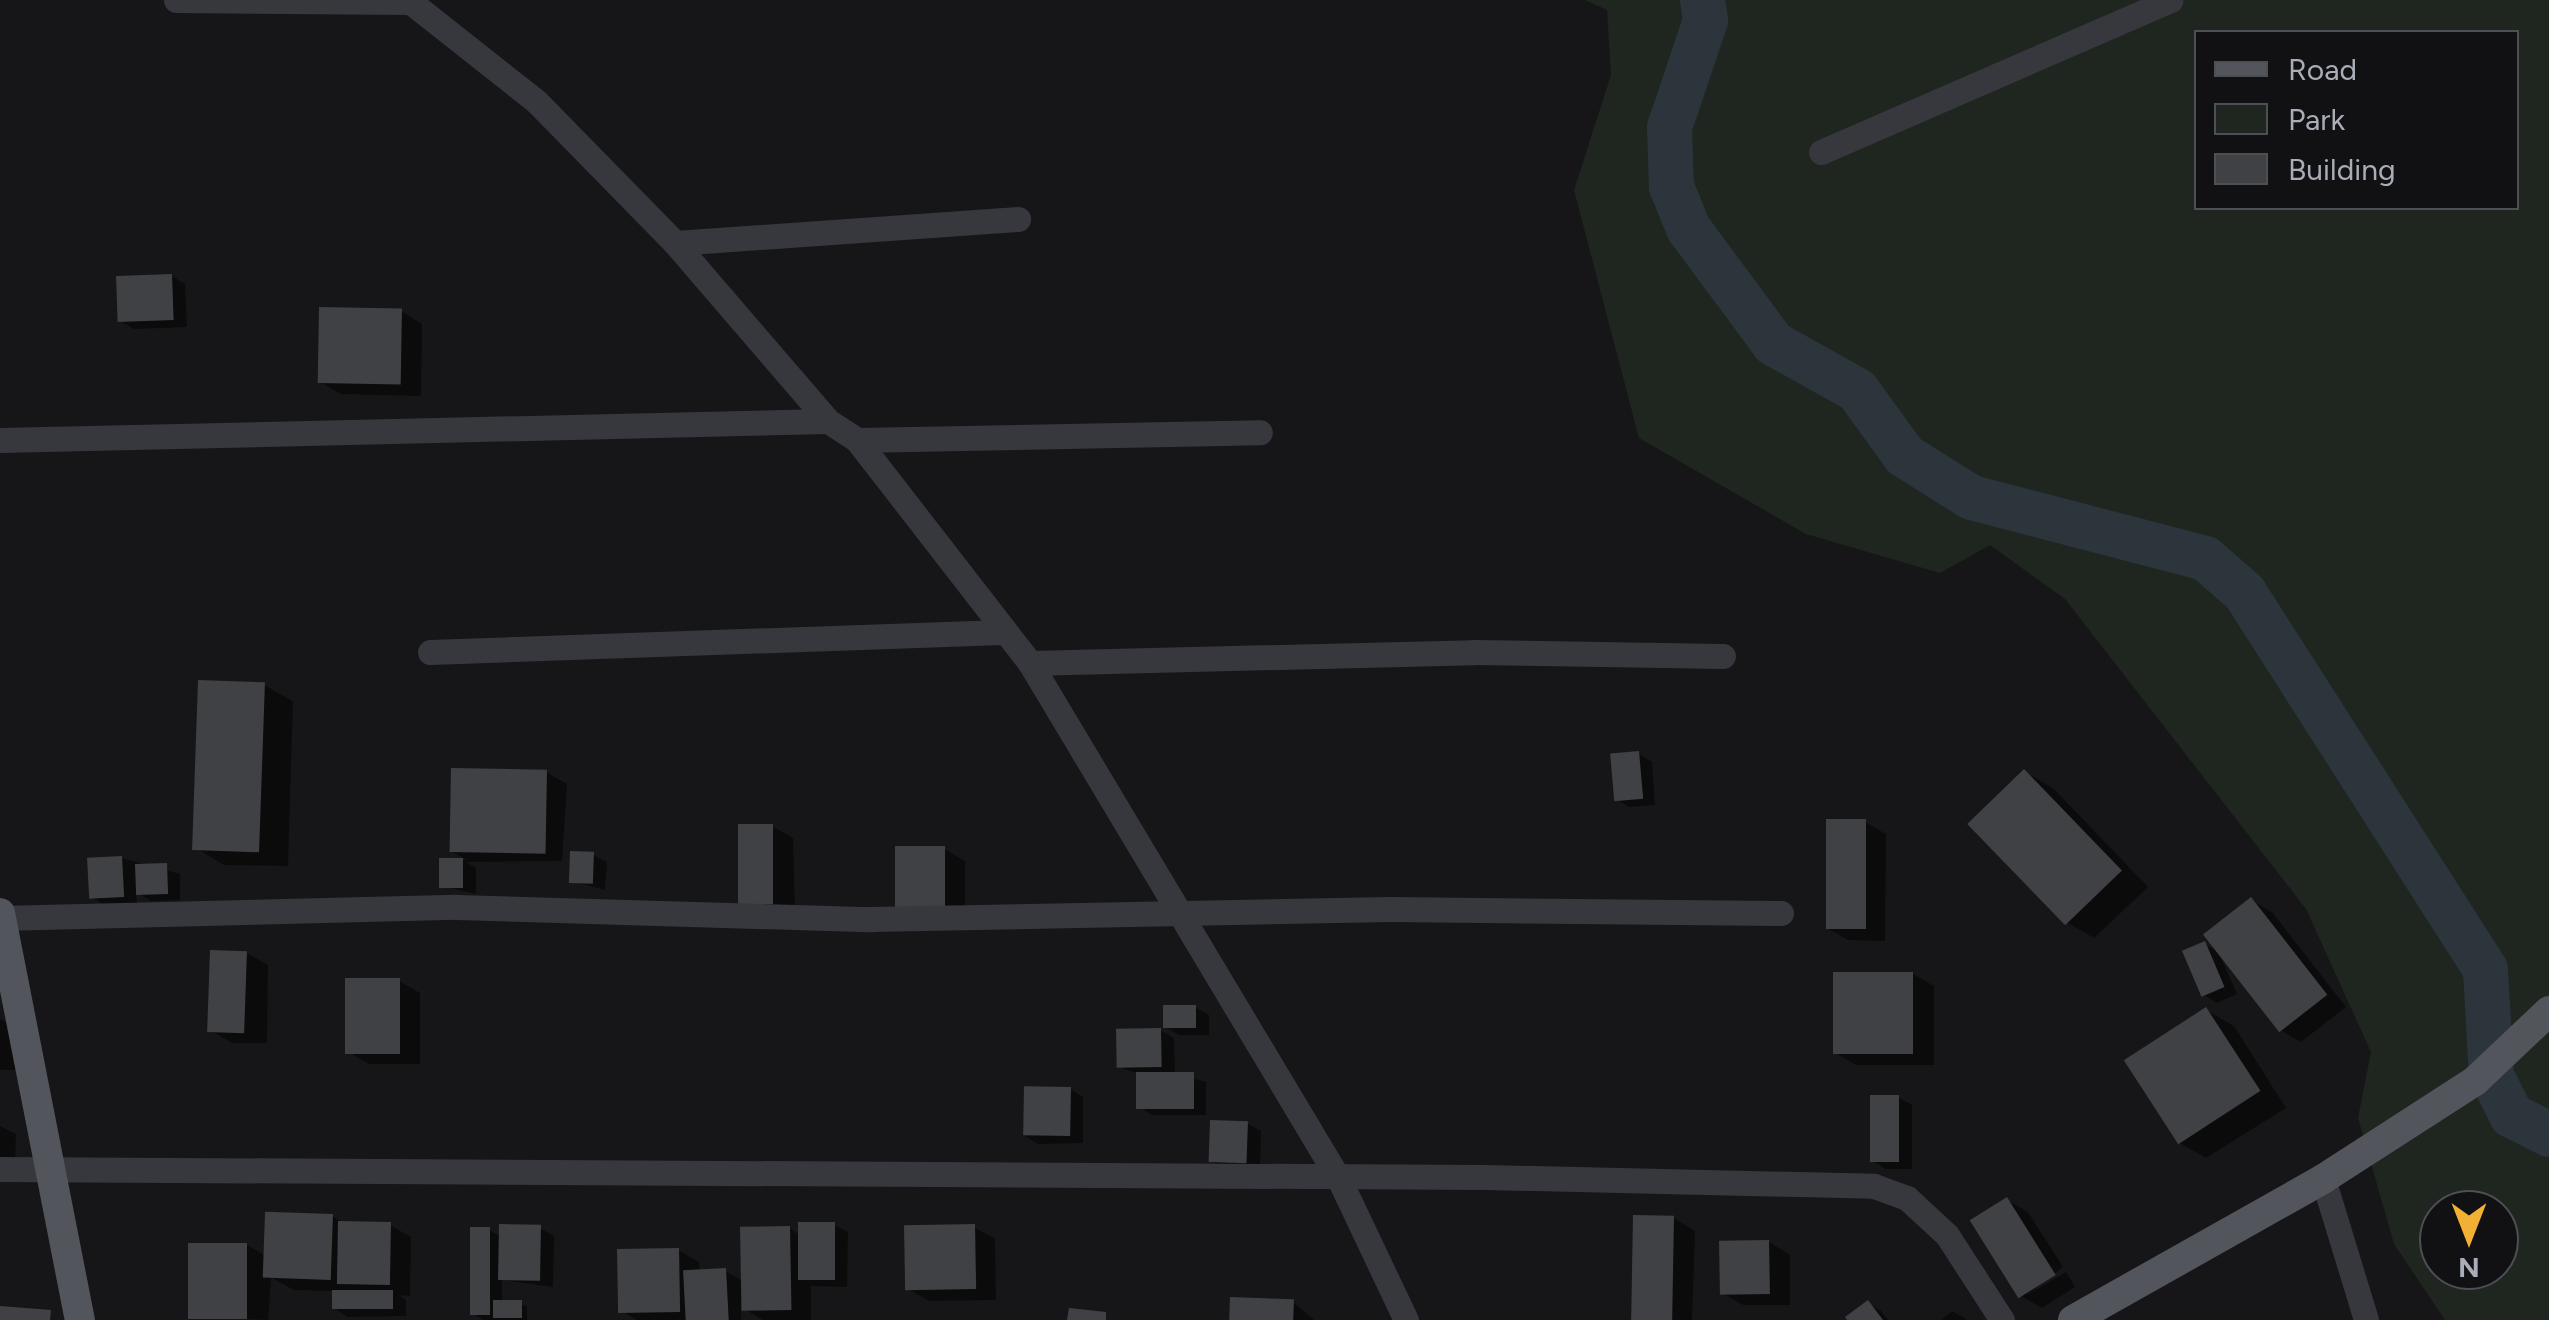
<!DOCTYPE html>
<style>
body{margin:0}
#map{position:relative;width:2549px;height:1320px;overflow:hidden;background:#161618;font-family:Figtree,sans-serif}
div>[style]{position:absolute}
.green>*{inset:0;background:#1e261f}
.shadow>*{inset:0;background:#0007}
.river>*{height:45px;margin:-22.5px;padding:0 22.5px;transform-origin:22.5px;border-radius:22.5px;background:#2c353c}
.building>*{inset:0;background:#404145;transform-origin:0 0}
.minor>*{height:25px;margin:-12.5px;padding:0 12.5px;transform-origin:12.5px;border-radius:12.5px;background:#37383d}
.major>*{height:30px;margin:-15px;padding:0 15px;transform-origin:15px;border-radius:15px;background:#53555c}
span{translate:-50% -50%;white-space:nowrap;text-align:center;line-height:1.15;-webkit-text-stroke:9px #111113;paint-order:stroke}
.legend{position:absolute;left:2194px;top:30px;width:325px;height:180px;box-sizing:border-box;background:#111113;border:2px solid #4d4f55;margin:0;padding:12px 18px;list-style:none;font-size:30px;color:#a8adb8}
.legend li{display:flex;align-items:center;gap:20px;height:50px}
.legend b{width:50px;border:2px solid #4d4f55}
.north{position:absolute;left:2419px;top:1190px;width:100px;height:100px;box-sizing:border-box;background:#111113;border:2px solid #4d4f55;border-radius:50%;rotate:180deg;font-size:28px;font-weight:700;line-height:40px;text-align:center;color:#a8adb8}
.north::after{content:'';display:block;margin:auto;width:35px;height:45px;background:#f2b134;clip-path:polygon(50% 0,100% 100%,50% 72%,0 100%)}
</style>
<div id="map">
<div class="green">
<div style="clip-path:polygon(evenodd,1585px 0,2549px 0,2549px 1320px,2445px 1320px,2394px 1244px,2358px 1118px,2371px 1052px,2306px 909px,2065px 599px,1990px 545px,1940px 573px,1806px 534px,1639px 438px,1574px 190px,1611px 75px,1607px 10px,1585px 0,2196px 32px,2516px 32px,2516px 208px,2196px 208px,2196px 32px,1585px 0,2439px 1210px,2499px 1210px,2499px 1270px,2439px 1270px,2439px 1210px)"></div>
</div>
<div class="shadow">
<div style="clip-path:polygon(172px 276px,185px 284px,187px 327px,134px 329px,120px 321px)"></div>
<div style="clip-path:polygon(401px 311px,422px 324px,421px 396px,341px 394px,320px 382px)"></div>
<div style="clip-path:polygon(264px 685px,293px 701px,288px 866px,224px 865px,196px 848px)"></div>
<div style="clip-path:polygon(1639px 754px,1652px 762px,1655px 805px,1629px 807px,1616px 799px)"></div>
<div style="clip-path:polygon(546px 772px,567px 784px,562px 861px,466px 862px,476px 868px,476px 894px,442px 886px,442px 860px,467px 860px,449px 850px)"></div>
<div style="clip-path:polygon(2025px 772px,2053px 788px,2148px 887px,2094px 938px,2066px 922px)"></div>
<div style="clip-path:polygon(1865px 822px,1886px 834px,1885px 941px,1848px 940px,1827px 928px)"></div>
<div style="clip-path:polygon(772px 826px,793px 838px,795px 914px,742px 902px)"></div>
<div style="clip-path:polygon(944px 849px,965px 861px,965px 918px,897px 906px)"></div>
<div style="clip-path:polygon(593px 855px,607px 862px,605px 890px,571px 881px)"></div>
<div style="clip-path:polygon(122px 858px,180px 874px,180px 900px,151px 901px,136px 892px,137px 904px,104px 905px,91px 897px)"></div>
<div style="clip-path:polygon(2251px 900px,2272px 912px,2346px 1007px,2301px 1042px,2280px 1030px,2220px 955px,2237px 994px,2217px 1003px,2204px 995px,2205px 944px,2220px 953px)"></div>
<div style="clip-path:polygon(247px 953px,268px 965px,267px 1043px,232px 1043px,211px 1031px)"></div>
<div style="clip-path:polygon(1913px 974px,1934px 986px,1934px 1065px,1856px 1065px,1835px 1053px)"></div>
<div style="clip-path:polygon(399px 981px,420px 993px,420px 1064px,369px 1064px,348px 1052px)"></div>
<div style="clip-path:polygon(1195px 1007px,1209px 1015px,1209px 1035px,1179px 1035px,1165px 1027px)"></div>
<div style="clip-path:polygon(2206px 1010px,2234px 1026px,2286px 1108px,2206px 1158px,2178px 1142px)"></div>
<div style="clip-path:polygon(0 1019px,16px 1027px,16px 1070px,0 1070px)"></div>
<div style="clip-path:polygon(1160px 1030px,1174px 1038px,1175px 1074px,1206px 1082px,1206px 1115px,1152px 1115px,1139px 1107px,1139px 1074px,1120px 1067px)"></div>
<div style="clip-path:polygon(1070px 1089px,1083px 1097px,1083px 1143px,1038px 1144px,1025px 1136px)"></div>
<div style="clip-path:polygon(1898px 1097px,1912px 1105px,1912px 1169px,1886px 1169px,1872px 1161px)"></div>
<div style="clip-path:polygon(1248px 1124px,1261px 1131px,1260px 1170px,1225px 1169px,1211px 1161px)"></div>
<div style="clip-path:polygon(0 1126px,16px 1134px,15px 1167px,0 1167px)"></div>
<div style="clip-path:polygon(2007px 1200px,2028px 1212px,2063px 1267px,2027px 1295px,2066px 1272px,2075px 1287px,2042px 1308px,2021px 1296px)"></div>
<div style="clip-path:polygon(332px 1216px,346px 1224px,390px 1225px,411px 1237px,410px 1296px,398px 1295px,406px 1300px,406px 1316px,348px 1317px,335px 1309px,334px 1291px,294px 1290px,272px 1278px,272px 1266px,268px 1320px,190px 1317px,247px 1245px,271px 1259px)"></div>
<div style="clip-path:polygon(1674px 1218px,1695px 1231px,1692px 1320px,1632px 1320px)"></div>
<div style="clip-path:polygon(834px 1225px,848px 1232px,847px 1287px,811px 1286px,811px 1320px,763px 1320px,741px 1307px,741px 1320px,637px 1320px,621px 1311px,678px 1250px,699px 1262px,700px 1272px,725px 1271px,743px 1281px,789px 1228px,800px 1235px)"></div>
<div style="clip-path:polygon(974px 1227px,995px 1239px,996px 1300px,929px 1301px,908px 1289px)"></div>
<div style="clip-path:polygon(540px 1228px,554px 1236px,553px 1287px,502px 1280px,502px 1302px,527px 1306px,527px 1320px,483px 1320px,472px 1313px,489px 1230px,501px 1237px)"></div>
<div style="clip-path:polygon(1769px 1242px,1790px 1255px,1790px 1305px,1743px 1305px,1722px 1293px)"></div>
<div style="clip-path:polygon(1293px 1302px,1314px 1320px,1232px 1320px)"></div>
<div style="clip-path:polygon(1868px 1303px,1881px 1311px,1888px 1320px,1850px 1320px)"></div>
<div style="clip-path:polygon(1952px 1311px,1966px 1319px,1966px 1320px,1941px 1320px)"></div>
</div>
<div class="river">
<div style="left:1702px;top:0;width:20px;rotate:81deg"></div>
<div style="left:1705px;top:20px;width:113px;rotate:108.6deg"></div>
<div style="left:1669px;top:127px;width:59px;rotate:88.1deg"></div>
<div style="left:1671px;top:186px;width:45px;rotate:68deg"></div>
<div style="left:1688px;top:228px;width:143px;rotate:53.5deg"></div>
<div style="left:1773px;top:343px;width:96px;rotate:29.2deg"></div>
<div style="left:1857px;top:390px;width:80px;rotate:54.1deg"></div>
<div style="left:1904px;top:455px;width:79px;rotate:32.1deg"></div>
<div style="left:1971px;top:497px;width:242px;rotate:14.6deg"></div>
<div style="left:2205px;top:558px;width:52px;rotate:41.1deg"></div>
<div style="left:2244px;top:592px;width:447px;rotate:57.4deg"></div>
<div style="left:2485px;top:969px;width:106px;rotate:86.8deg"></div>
<div style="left:2491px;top:1075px;width:45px;rotate:63.4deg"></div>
<div style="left:2511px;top:1115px;width:42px;rotate:26.6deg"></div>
</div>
<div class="building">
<div style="left:172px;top:274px;width:46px;height:56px;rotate:88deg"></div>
<div style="left:319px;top:307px;width:83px;height:76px;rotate:1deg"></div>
<div style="left:198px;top:680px;width:67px;height:170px;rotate:2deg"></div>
<div style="left:1639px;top:751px;width:48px;height:29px;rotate:85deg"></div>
<div style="left:451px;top:768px;width:96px;height:84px;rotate:1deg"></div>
<div style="left:2024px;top:769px;width:141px;height:79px;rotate:46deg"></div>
<div style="left:1826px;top:819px;width:40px;height:110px"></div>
<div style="left:738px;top:824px;width:35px;height:80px"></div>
<div style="left:895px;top:846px;width:50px;height:62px"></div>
<div style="left:570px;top:851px;width:24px;height:32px;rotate:2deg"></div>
<div style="left:122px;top:856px;width:41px;height:35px;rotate:87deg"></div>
<div style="left:439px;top:858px;width:24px;height:30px"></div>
<div style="left:167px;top:863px;width:31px;height:32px;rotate:88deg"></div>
<div style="left:2251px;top:897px;width:124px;height:61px;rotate:52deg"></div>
<div style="left:2205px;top:941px;width:50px;height:25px;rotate:67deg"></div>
<div style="left:210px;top:950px;width:37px;height:82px;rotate:2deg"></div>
<div style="left:1833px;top:972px;width:80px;height:82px"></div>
<div style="left:345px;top:978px;width:55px;height:76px"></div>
<div style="left:1163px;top:1005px;width:33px;height:23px"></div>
<div style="left:2206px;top:1007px;width:100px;height:98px;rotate:57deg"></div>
<div style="left:1161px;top:1028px;width:39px;height:45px;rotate:89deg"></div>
<div style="left:1136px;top:1072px;width:58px;height:37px"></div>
<div style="left:1071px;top:1087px;width:49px;height:47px;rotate:91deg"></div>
<div style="left:1870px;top:1095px;width:29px;height:67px"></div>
<div style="left:1210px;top:1120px;width:38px;height:42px;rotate:2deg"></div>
<div style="left:2007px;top:1197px;width:92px;height:44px;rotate:58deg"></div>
<div style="left:333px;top:1214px;width:66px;height:68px;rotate:92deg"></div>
<div style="left:1633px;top:1215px;width:41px;height:105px;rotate:1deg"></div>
<div style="left:338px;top:1221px;width:53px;height:63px;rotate:1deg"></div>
<div style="left:798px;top:1222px;width:37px;height:58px"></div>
<div style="left:499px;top:1224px;width:42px;height:56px;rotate:1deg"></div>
<div style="left:975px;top:1224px;width:65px;height:71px;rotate:89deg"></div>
<div style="left:790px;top:1226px;width:84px;height:50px;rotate:89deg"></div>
<div style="left:470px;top:1227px;width:20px;height:88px"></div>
<div style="left:1769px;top:1240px;width:54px;height:50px;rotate:89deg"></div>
<div style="left:188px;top:1243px;width:59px;height:76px"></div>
<div style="left:679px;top:1248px;width:64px;height:62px;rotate:89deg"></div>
<div style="left:726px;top:1268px;width:52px;height:43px;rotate:87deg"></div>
<div style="left:393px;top:1290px;width:19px;height:61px;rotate:90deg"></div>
<div style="left:1230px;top:1297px;width:64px;height:23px;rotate:2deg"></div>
<div style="left:493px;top:1300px;width:29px;height:18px"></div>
<div style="clip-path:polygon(1868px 1300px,1883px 1320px,1847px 1320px,1845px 1317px)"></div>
<div style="clip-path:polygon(0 1306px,51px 1310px,50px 1320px,0 1320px)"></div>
<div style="clip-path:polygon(1069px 1308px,1106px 1312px,1106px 1320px,1067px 1320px)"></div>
</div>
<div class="minor">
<div style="left:176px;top:0;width:234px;rotate:0.5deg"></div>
<div style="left:408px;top:0;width:164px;rotate:38.3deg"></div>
<div style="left:537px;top:102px;width:197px;rotate:45.6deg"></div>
<div style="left:675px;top:243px;width:235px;rotate:49.3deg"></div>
<div style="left:828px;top:421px;width:35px;rotate:33deg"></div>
<div style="left:857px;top:440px;width:282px;rotate:52.2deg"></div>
<div style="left:1030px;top:663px;width:604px;rotate:59.1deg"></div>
<div style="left:1340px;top:1181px;width:154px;rotate:64.6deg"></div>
<div style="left:1821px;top:152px;width:381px;rotate:-23.5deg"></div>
<div style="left:675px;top:243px;width:344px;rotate:-4deg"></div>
<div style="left:0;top:440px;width:828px;rotate:-1.31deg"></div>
<div style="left:857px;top:440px;width:403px;rotate:-1.1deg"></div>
<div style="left:430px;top:652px;width:573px;rotate:-2deg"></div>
<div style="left:1030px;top:663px;width:444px;rotate:-1.4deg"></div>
<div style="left:1474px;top:652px;width:249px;rotate:0.9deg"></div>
<div style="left:0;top:918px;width:456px;rotate:-1.4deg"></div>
<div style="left:456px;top:907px;width:414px;rotate:1.7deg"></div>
<div style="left:870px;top:919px;width:520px;rotate:-1.1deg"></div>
<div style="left:1390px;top:909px;width:391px;rotate:0.6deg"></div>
<div style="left:0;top:1169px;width:1486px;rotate:0.31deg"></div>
<div style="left:1486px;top:1177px;width:388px;rotate:1.3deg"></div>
<div style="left:1874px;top:1186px;width:35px;rotate:20deg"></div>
<div style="left:1907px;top:1198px;width:54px;rotate:42.8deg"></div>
<div style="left:1947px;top:1235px;width:101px;rotate:57.1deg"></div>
<div style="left:2323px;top:1179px;width:147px;rotate:73deg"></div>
</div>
<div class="major">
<div style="left:0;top:913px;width:415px;rotate:78.9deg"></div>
<div style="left:2073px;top:1320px;width:287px;rotate:-29.4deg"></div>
<div style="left:2323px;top:1179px;width:181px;rotate:-32.8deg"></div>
<div style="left:2475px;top:1081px;width:102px;rotate:-43.4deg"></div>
</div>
<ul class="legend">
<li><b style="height:12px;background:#53555c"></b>Road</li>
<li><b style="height:28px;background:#1e261f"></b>Park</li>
<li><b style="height:28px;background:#404145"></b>Building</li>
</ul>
<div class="north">N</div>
</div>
